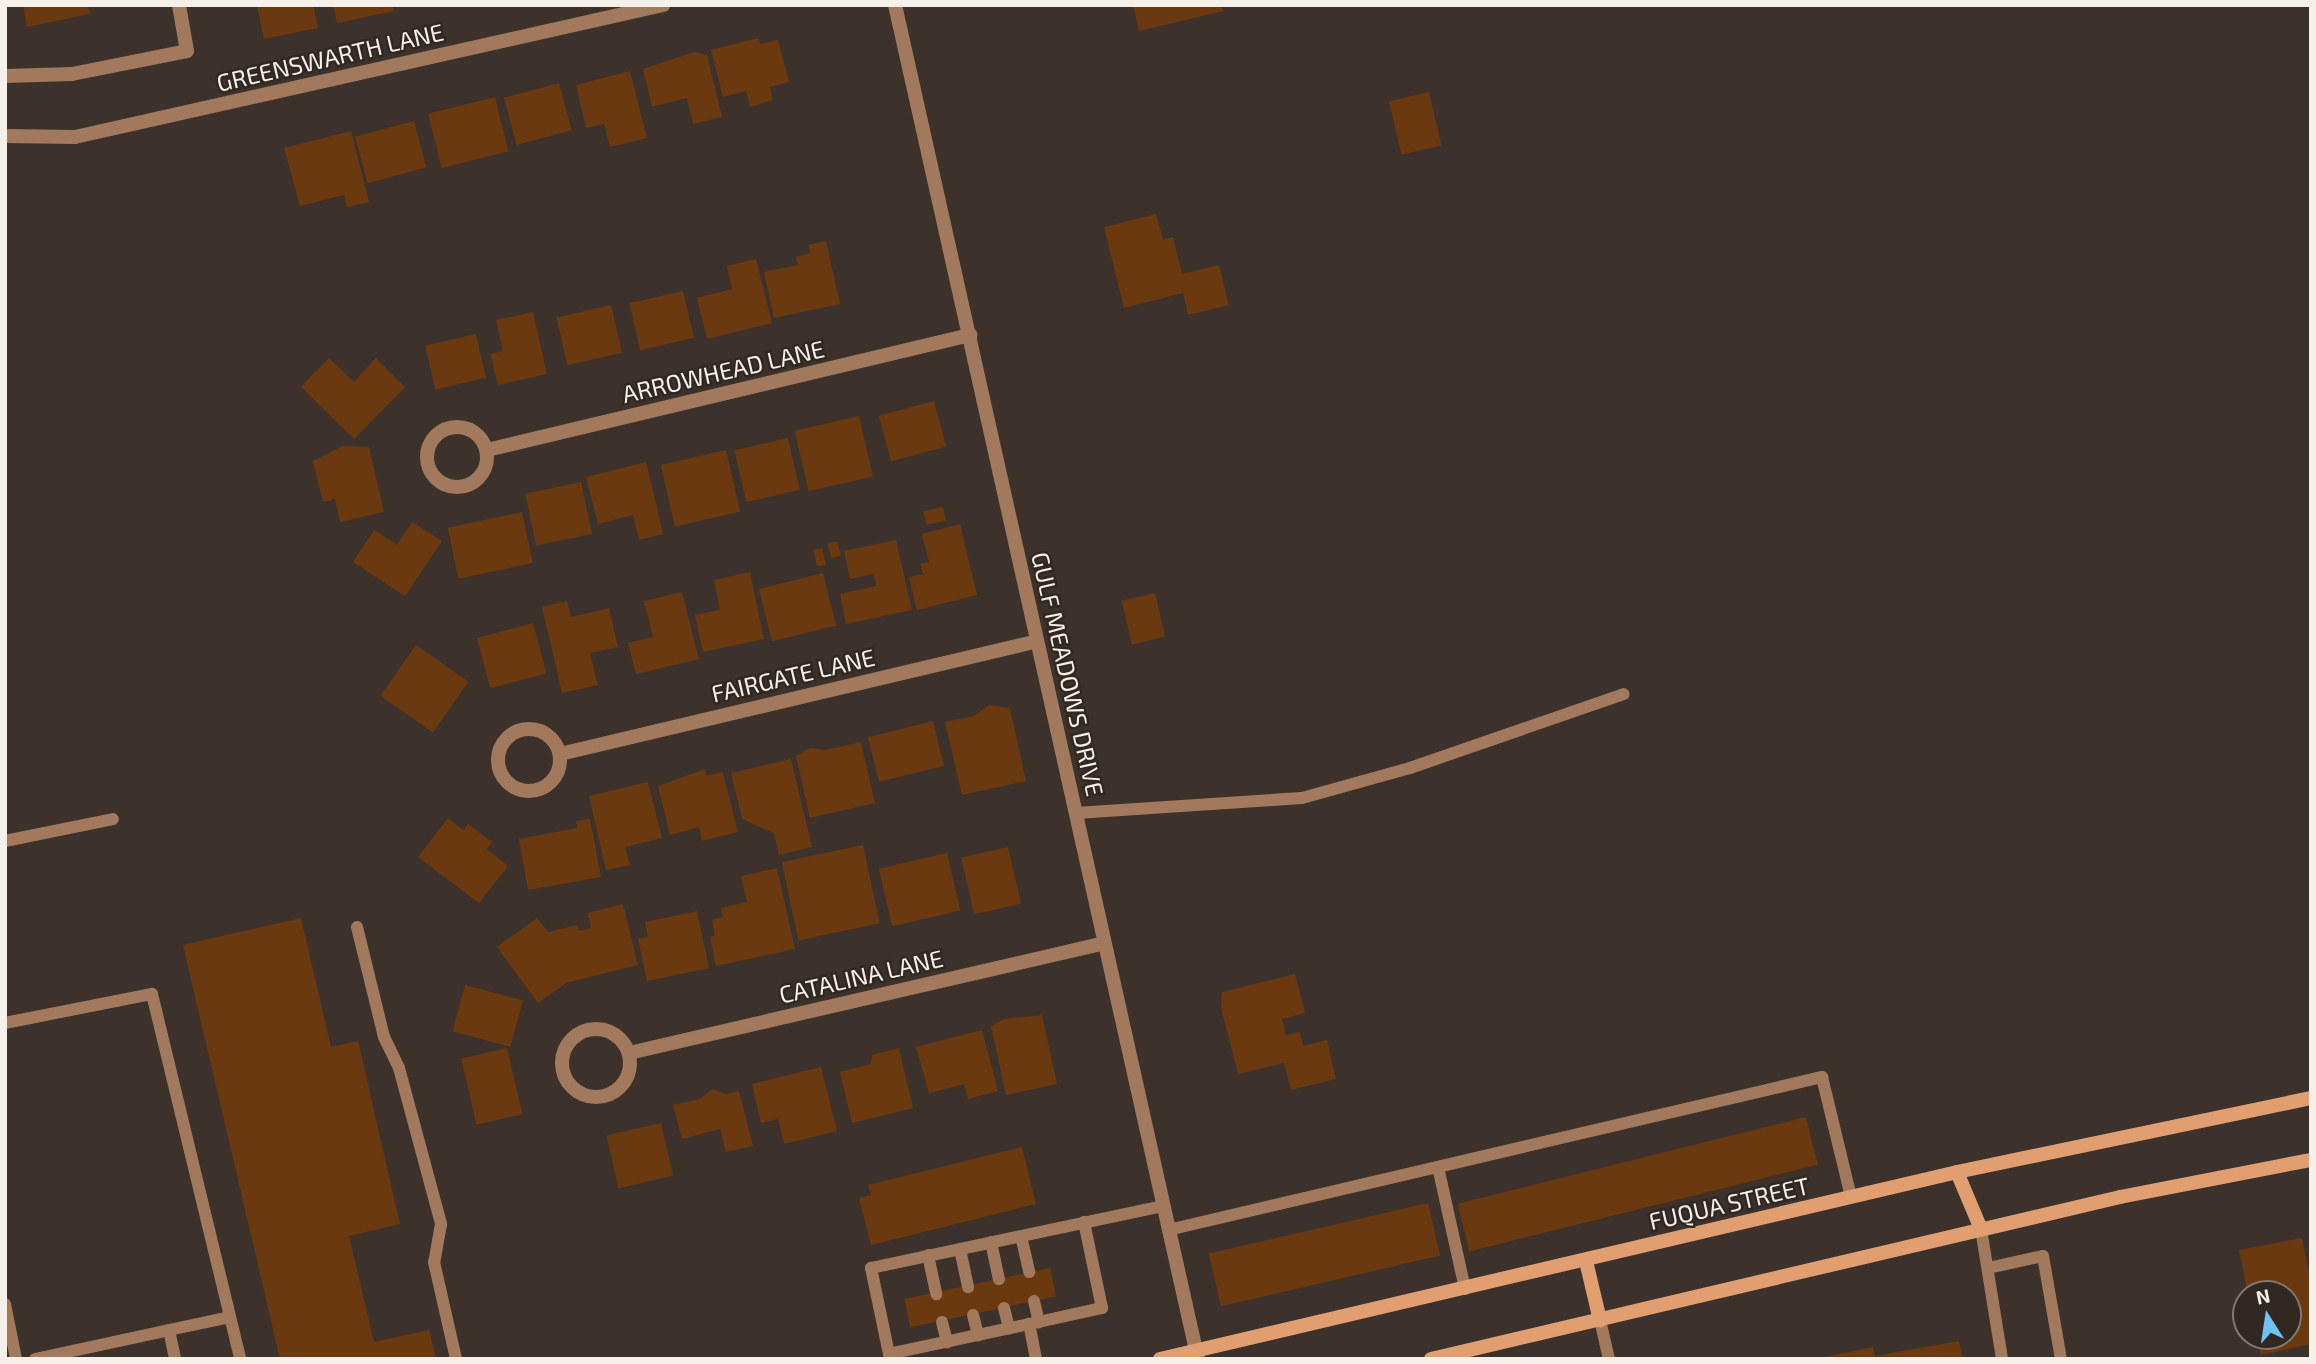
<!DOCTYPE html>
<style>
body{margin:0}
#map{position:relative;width:2316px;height:1364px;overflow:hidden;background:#3c322b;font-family:"Exo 2",sans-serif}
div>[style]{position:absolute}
.building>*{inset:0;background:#6b3910;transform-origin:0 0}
.service>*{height:12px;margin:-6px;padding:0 6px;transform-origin:6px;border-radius:6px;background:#a3795d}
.minor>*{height:14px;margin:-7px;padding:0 7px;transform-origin:7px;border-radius:7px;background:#a3795d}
.minor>.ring{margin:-7px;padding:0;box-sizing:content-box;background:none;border:14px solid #a3795d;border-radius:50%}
.secondary>*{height:14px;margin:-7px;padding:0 7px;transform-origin:7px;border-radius:7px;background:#e19f71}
span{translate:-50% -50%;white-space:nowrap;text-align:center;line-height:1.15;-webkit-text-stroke:5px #312821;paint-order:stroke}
.street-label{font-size:24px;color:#f6f0eb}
.frame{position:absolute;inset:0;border:7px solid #f6f0eb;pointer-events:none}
.north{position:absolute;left:2232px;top:1280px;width:70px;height:70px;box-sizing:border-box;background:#312821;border:2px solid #807872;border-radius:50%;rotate:348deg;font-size:19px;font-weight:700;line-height:28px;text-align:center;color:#f6f0eb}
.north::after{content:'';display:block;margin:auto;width:24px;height:32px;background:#71c1f5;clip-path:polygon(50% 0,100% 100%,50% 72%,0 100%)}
</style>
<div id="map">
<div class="building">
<div style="clip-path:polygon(23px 5px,88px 5px,90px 14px,27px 27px)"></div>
<div style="clip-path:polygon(257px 5px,313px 5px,318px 28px,264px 39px)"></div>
<div style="clip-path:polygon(333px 5px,393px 5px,394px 11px,337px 23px)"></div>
<div style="clip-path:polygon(1133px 5px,1221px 5px,1223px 11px,1139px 31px)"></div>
<div style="clip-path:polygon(758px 38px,760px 44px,778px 40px,789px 82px,770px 87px,773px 100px,750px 107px,746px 91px,723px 97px,711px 50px)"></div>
<div style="clip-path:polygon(694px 52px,707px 55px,722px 117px,693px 124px,687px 98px,652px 107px,643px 69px)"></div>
<div style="clip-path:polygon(630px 71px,647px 138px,610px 147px,604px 124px,586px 128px,576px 85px)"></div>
<div style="left:559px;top:83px;width:49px;height:57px;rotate:75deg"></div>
<div style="left:1429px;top:92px;width:55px;height:41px;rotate:77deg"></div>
<div style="left:495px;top:97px;width:56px;height:69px;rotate:76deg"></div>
<div style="left:414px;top:121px;width:48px;height:61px;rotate:75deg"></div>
<div style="clip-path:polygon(351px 131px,369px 202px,347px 207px,344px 195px,300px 206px,284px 148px)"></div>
<div style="clip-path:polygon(1156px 214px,1163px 240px,1173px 237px,1182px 274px,1219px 265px,1229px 305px,1188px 315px,1183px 293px,1124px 308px,1104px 227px)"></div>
<div style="clip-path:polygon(826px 241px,840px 304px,774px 318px,764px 272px,798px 265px,796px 257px,810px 253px,808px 245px)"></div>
<div style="clip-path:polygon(756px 259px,772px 323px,707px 339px,697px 298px,732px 289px,727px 266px)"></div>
<div style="left:683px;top:291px;width:48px;height:55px;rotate:77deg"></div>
<div style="left:611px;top:305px;width:49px;height:56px;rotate:77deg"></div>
<div style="clip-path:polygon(533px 312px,547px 374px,498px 385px,490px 354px,503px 351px,496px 320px)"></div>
<div style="left:476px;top:334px;width:45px;height:52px;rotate:77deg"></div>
<div style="clip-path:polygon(329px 358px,354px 382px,376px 358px,405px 387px,354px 439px,301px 387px)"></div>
<div style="left:934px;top:401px;width:47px;height:57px;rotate:75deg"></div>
<div style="left:859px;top:416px;width:62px;height:66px;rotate:77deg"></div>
<div style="left:788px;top:438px;width:53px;height:55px;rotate:77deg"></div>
<div style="clip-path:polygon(343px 446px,369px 447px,384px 512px,340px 522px,335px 499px,323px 502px,313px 461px)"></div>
<div style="left:726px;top:450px;width:63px;height:67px;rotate:77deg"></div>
<div style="clip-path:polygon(646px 462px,663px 534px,639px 540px,633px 515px,598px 524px,586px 477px)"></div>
<div style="left:581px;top:482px;width:53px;height:57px;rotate:78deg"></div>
<div style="left:943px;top:507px;width:14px;height:20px;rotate:78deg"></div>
<div style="left:522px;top:512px;width:52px;height:76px;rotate:78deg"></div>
<div style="clip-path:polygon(412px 522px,442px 541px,405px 596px,353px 562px,374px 530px,397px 545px)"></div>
<div style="clip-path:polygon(960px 524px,977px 595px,917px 610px,909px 577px,923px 574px,920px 564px,929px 562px,922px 534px)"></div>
<div style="clip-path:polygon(896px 540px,912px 610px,846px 624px,840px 594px,876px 586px,874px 574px,850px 579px,844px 551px)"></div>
<div style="left:837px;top:541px;width:15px;height:10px;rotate:74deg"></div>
<div style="left:822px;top:548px;width:17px;height:9px;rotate:77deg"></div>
<div style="clip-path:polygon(750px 572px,764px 639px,703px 652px,695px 615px,720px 610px,714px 580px)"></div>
<div style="left:823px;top:573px;width:54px;height:66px;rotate:76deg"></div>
<div style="clip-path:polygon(682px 592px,699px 659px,636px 674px,628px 643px,653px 637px,644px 601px)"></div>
<div style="left:1155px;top:593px;width:45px;height:34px;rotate:77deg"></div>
<div style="clip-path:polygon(567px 601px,571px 617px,609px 608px,618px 647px,590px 653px,598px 685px,562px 693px,542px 607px)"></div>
<div style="left:533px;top:623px;width:52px;height:58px;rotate:75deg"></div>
<div style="left:416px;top:645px;width:64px;height:62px;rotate:35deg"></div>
<div style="clip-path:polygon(989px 705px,1010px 708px,1026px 781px,962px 795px,945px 722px,974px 716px)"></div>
<div style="left:933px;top:721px;width:46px;height:67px;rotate:76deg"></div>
<div style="clip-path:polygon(861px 742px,875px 803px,810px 818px,796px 756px,810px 748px,825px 750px)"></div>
<div style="clip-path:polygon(791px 759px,812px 847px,779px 855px,774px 833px,742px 819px,731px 773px)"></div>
<div style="clip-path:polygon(705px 769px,706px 776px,723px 772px,738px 832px,702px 841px,699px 827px,670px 835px,658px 786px)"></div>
<div style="clip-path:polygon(648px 782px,662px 838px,625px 847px,630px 865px,606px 870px,589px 796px)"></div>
<div style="clip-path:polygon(448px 818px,463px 830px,468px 824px,492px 842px,487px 849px,508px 866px,479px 903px,418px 857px)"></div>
<div style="clip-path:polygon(590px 819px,601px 877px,528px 890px,519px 839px,577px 828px,576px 821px)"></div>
<div style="left:863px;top:845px;width:80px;height:83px;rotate:78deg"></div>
<div style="left:1008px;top:847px;width:58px;height:48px;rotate:77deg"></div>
<div style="left:947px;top:853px;width:59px;height:70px;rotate:77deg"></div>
<div style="clip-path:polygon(777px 868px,795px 949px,716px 966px,710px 937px,715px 935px,712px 920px,723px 917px,721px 908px,747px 902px,741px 876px)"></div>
<div style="clip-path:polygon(623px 904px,638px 965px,566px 983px,538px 1003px,497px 947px,537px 918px,548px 932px,577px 925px,579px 931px,591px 928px,588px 913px)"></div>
<div style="clip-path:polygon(697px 911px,709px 968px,647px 981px,638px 939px,648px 937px,645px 922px)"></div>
<div style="clip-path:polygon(301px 918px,331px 1047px,358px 1041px,400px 1224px,349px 1236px,374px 1342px,429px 1330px,436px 1359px,280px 1359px,183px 945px)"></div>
<div style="clip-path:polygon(1295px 974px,1305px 1013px,1282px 1019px,1286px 1035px,1300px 1032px,1303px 1046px,1327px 1040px,1336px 1079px,1291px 1090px,1284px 1063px,1238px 1074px,1221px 1008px,1222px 992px)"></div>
<div style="left:465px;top:985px;width:60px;height:48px;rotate:15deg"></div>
<div style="clip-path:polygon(1042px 1015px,1057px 1084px,1006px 1095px,991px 1026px,1004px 1019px)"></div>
<div style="clip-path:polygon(982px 1030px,998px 1091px,968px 1099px,964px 1084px,929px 1093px,916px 1047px)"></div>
<div style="left:507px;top:1048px;width:68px;height:47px;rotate:77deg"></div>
<div style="clip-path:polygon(899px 1048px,913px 1108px,852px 1123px,840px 1072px,871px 1064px,872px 1055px)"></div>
<div style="clip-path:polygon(821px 1067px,837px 1131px,784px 1144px,778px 1119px,761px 1123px,752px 1084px)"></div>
<div style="clip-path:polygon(712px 1089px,726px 1094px,739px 1091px,753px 1146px,726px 1152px,720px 1129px,682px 1139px,673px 1105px,700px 1099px)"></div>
<div style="left:1806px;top:1117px;width:49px;height:359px;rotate:76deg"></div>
<div style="left:661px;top:1123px;width:54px;height:56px;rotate:77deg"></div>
<div style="clip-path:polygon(1022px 1147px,1036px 1204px,871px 1245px,859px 1198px,871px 1195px,868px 1185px)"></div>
<div style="left:1428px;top:1203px;width:54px;height:225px;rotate:77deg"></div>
<div style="clip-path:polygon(2302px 1238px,2311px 1282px,2311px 1344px,2261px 1355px,2257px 1336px,2288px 1336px,2288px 1294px,2248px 1294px,2239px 1250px)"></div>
<div style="left:1050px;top:1268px;width:29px;height:149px;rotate:78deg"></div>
<div style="clip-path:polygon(1959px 1341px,1963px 1359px,1815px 1359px,1873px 1347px,1875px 1356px)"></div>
</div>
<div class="service">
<div style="left:1076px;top:813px;width:226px;rotate:-3.8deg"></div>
<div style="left:1302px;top:798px;width:112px;rotate:-15.5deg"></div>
<div style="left:1410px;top:768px;width:226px;rotate:-19.1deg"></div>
<div style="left:5px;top:841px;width:110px;rotate:-11.5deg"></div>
<div style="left:357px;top:927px;width:113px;rotate:76.2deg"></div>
<div style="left:384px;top:1037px;width:34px;rotate:64deg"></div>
<div style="left:399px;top:1068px;width:162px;rotate:74.9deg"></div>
<div style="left:441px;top:1224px;width:39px;rotate:100deg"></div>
<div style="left:434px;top:1262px;width:99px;rotate:77.2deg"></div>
<div style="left:5px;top:1023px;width:150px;rotate:-11.2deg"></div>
<div style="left:152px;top:994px;width:375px;rotate:76.4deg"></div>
<div style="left:1438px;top:1167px;width:125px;rotate:77.5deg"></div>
<div style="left:1981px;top:1229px;width:132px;rotate:80.8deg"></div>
<div style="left:1168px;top:1230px;width:672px;rotate:-13.17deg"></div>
<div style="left:1822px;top:1077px;width:123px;rotate:76.4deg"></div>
<div style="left:1021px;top:1236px;width:37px;rotate:77deg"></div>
<div style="left:991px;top:1242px;width:38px;rotate:78deg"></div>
<div style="left:960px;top:1249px;width:39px;rotate:78deg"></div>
<div style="left:928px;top:1255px;width:40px;rotate:78deg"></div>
<div style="left:1988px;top:1268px;width:56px;rotate:-12.3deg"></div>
<div style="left:2043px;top:1256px;width:105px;rotate:80.1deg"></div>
<div style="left:1034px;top:1301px;width:22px;rotate:77deg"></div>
<div style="left:5px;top:1304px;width:56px;rotate:78.7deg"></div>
<div style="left:1004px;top:1308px;width:21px;rotate:76deg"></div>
<div style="left:973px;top:1315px;width:21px;rotate:76deg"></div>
<div style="left:1600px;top:1320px;width:40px;rotate:77deg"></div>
<div style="left:942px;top:1322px;width:21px;rotate:76deg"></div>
<div style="left:1029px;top:1324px;width:75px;rotate:-12.4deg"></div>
<div style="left:1102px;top:1308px;width:88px;rotate:-101.8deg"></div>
<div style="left:169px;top:1330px;width:62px;rotate:-12deg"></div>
<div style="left:35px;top:1359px;width:137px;rotate:-12.2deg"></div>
<div style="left:169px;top:1330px;width:30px;rotate:78deg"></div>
<div style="left:1036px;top:1359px;width:36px;rotate:-101deg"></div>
<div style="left:1029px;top:1324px;width:143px;rotate:167.9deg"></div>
<div style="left:889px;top:1354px;width:88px;rotate:-101.8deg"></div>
<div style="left:871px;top:1268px;width:298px;rotate:-12deg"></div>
</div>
<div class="minor">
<div style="left:895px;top:5px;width:1387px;rotate:77.39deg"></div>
<div style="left:5px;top:76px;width:67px;rotate:-1.7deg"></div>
<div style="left:72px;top:74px;width:117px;rotate:-11.3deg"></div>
<div style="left:187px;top:51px;width:47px;rotate:-99.9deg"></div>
<div style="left:5px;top:136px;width:70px;rotate:0.8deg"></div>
<div style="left:75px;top:137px;width:603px;rotate:-12.65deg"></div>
<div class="ring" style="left:427px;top:427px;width:46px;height:46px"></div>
<div style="left:487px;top:450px;width:497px;rotate:-13.4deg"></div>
<div class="ring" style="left:498px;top:729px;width:48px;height:48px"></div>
<div style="left:560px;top:754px;width:490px;rotate:-13.3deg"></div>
<div class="ring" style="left:562px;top:1029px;width:54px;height:54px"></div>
<div style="left:629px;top:1053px;width:486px;rotate:-13deg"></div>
</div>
<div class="secondary">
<div style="left:1957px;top:1172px;width:62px;rotate:67.2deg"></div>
<div style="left:1586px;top:1261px;width:61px;rotate:76.7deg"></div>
<div style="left:1160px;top:1359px;width:819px;rotate:-13.2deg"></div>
<div style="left:1957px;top:1172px;width:362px;rotate:-11.8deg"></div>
<div style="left:1431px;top:1359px;width:708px;rotate:-13.23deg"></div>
<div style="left:2120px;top:1197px;width:195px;rotate:-11deg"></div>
</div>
<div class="street-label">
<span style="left:330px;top:57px;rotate:-13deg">GREENSWARTH LANE</span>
<span style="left:723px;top:371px;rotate:-13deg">ARROWHEAD LANE</span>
<span style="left:1068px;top:674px;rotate:77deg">GULF MEADOWS DRIVE</span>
<span style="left:793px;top:675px;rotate:-13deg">FAIRGATE LANE</span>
<span style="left:861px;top:976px;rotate:-13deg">CATALINA LANE</span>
<span style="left:1729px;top:1203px;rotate:-13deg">FUQUA STREET</span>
</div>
<div class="frame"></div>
<div class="north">N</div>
</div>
